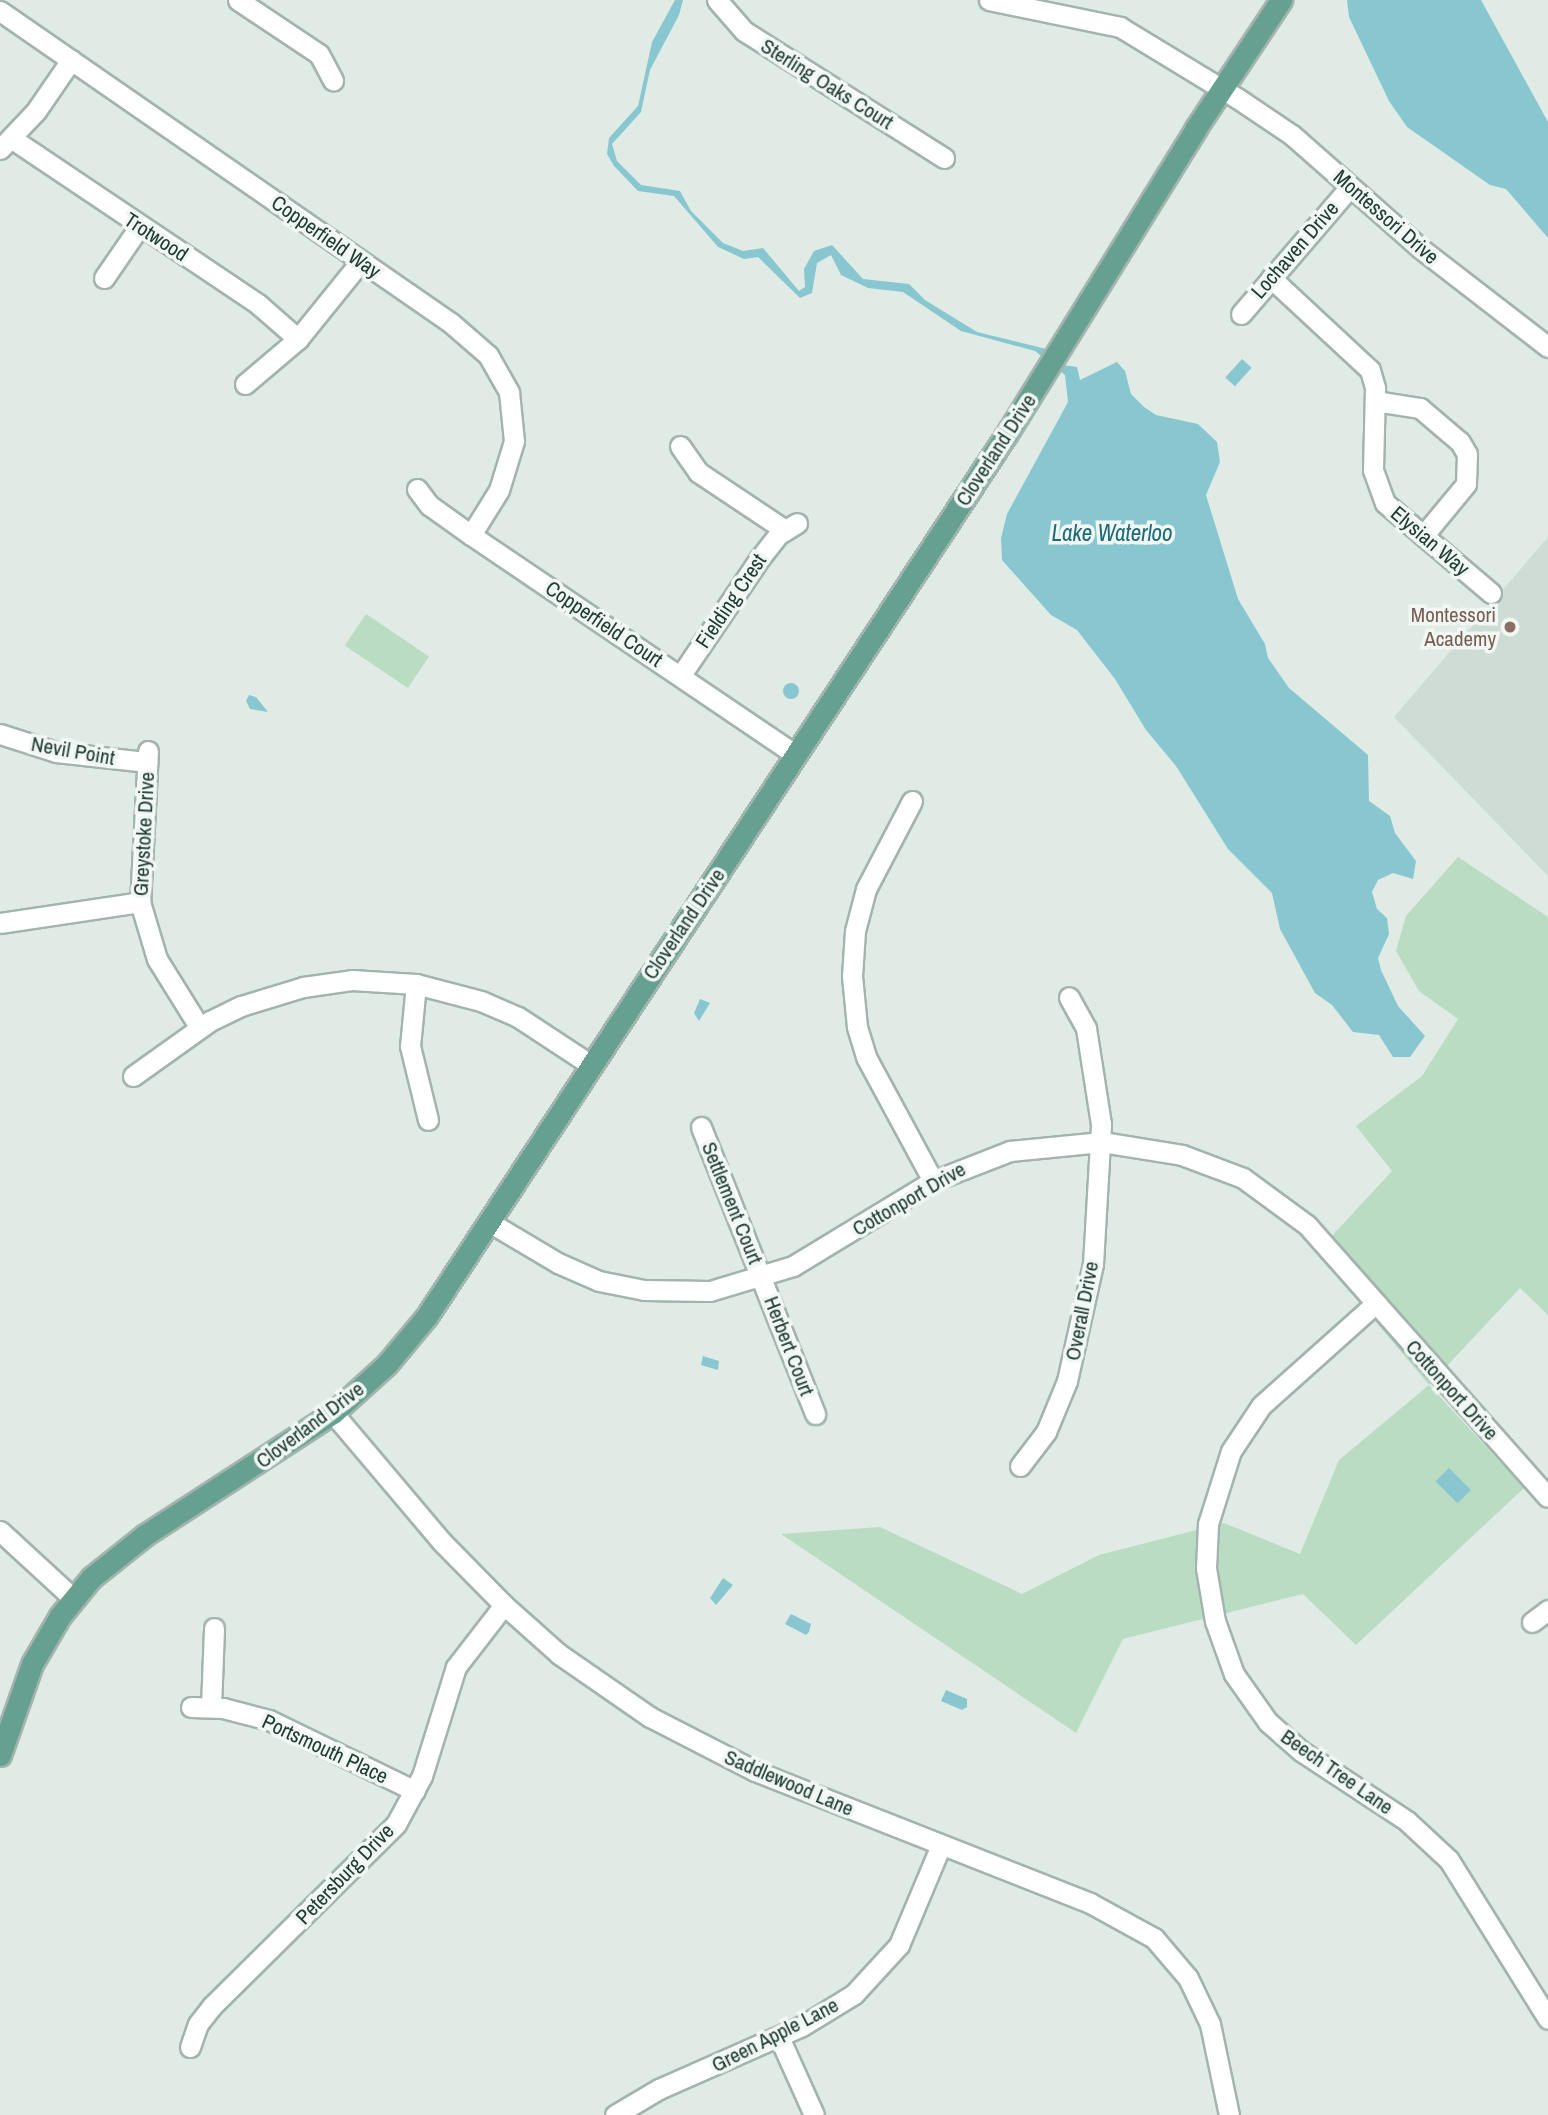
<!DOCTYPE html>
<style>
body{margin:0}
#map{position:relative;width:1548px;height:2115px;overflow:hidden;background:#e0ebe6;font-family:"Archivo Narrow",sans-serif}
div>[style]{position:absolute}
.built>*{inset:0;background:#cfdbd5}
.green>*{inset:0;background:#b9dcc2;transform-origin:0 0}
.water>*{inset:0;background:#88c7d0;transform-origin:0 0}
.round{border-radius:50%}
.roads{filter:drop-shadow(2px 0 #a3b3ad) drop-shadow(-2px 0 #a3b3ad) drop-shadow(0 2px #a3b3ad) drop-shadow(0 -2px #a3b3ad)}
.minor>*{height:19px;margin:-9.5px;padding:0 9.5px;transform-origin:9.5px;border-radius:9.5px;background:#fff}
.major>*{height:21px;margin:-10.5px;padding:0 10.5px;transform-origin:10.5px;border-radius:10.5px;background:#65a090}
.dots>*{width:19px;height:19px;translate:-50% -50%;box-sizing:border-box;border:4px solid #f1f8f4;border-radius:50%}
span{translate:-50% -50%;white-space:nowrap;text-align:center;line-height:1.15;-webkit-text-stroke:7px #f1f8f4;paint-order:stroke}
.street-label{font-size:21px;color:#213b34}
.education-label{font-size:21px;color:#785e54}
.right{translate:-100% -50%;text-align:right}
.water-label{font-size:23px;color:#1c6a77;font-style:italic}
</style>
<div id="map">
<div class="built">
<div style="clip-path:polygon(1548px 537px,1548px 876px,1394px 717px)"></div>
</div>
<div class="green">
<div style="left:366px;top:614px;width:76px;height:38px;rotate:34deg"></div>
<div style="clip-path:polygon(1458px 857px,1548px 917px,1548px 1315px,1520px 1288px,1429px 1385px,1524px 1488px,1356px 1645px,1303px 1594px,1123px 1639px,1076px 1733px,781px 1534px,880px 1527px,1022px 1594px,1099px 1555px,1224px 1523px,1300px 1554px,1339px 1460px,1429px 1385px,1317px 1252px,1392px 1171px,1356px 1126px,1422px 1076px,1458px 1019px,1419px 991px,1396px 951px,1406px 916px)"></div>
</div>
<div class="water">
<div style="clip-path:polygon(675px 0,683px 0,679px 15px,650px 70px,641px 112px,612px 144px,617px 161px,641px 185px,680px 191px,691px 211px,723px 243px,743px 251px,763px 248px,799px 291px,805px 287px,804px 269px,814px 251px,832px 245px,863px 279px,909px 284px,925px 300px,977px 332px,1046px 349px,1063px 365px,1077px 367px,1080px 380px,1117px 362px,1125px 371px,1131px 394px,1144px 407px,1156px 415px,1198px 424px,1217px 442px,1220px 462px,1206px 495px,1238px 599px,1265px 644px,1268px 658px,1289px 688px,1368px 755px,1369px 801px,1390px 816px,1395px 833px,1416px 861px,1413px 879px,1393px 873px,1378px 880px,1372px 892px,1377px 909px,1387px 918px,1389px 934px,1378px 958px,1381px 970px,1398px 1006px,1425px 1036px,1410px 1057px,1393px 1057px,1379px 1035px,1353px 1032px,1332px 1005px,1315px 993px,1280px 929px,1272px 893px,1228px 849px,1176px 766px,1146px 730px,1115px 679px,1077px 630px,1051px 615px,1002px 560px,1001px 538px,1007px 514px,1068px 402px,1065px 375px,1035px 351px,961px 331px,903px 292px,868px 288px,841px 275px,831px 255px,817px 263px,812px 293px,800px 298px,758px 257px,744px 259px,718px 247px,674px 196px,638px 191px,614px 166px,607px 154px,609px 138px,638px 106px,652px 42px)"></div>
<div style="clip-path:polygon(1347px 0,1481px 0,1548px 122px,1548px 238px,1506px 189px,1490px 185px,1407px 127px,1389px 101px,1349px 17px)"></div>
<div style="left:1242px;top:359px;width:13px;height:25px;rotate:42deg"></div>
<div class="round" style="left:783px;top:683px;width:16px;height:16px"></div>
<div style="clip-path:polygon(249px 695px,256px 697px,268px 712px,250px 709px,246px 701px)"></div>
<div style="clip-path:polygon(700px 999px,710px 1003px,699px 1021px,694px 1013px)"></div>
<div style="clip-path:polygon(703px 1356px,719px 1361px,718px 1370px,701px 1365px)"></div>
<div style="left:1449px;top:1468px;width:31px;height:19px;rotate:45deg"></div>
<div style="clip-path:polygon(723px 1578px,733px 1585px,716px 1605px,710px 1598px)"></div>
<div style="clip-path:polygon(791px 1614px,811px 1624px,809px 1632px,806px 1635px,785px 1624px)"></div>
<div style="clip-path:polygon(946px 1690px,967px 1699px,967px 1707px,962px 1710px,941px 1701px)"></div>
</div>
<div class="roads">
<div class="minor">
<div style="left:238px;top:0;width:97px;rotate:33.7deg"></div>
<div style="left:319px;top:54px;width:30px;rotate:62deg"></div>
<div style="left:717px;top:0;width:41px;rotate:48.9deg"></div>
<div style="left:744px;top:31px;width:237px;rotate:32.4deg"></div>
<div style="left:989px;top:0;width:134px;rotate:11.6deg"></div>
<div style="left:1120px;top:27px;width:137px;rotate:31.3deg"></div>
<div style="left:1237px;top:98px;width:66px;rotate:33.9deg"></div>
<div style="left:1292px;top:135px;width:171px;rotate:41.4deg"></div>
<div style="left:1420px;top:248px;width:162px;rotate:37.7deg"></div>
<div style="left:0;top:11px;width:548px;rotate:34.68deg"></div>
<div style="left:451px;top:323px;width:49px;rotate:40.9deg"></div>
<div style="left:488px;top:355px;width:43px;rotate:60.4deg"></div>
<div style="left:509px;top:392px;width:49px;rotate:84.2deg"></div>
<div style="left:514px;top:441px;width:51px;rotate:107deg"></div>
<div style="left:499px;top:490px;width:53px;rotate:121.9deg"></div>
<div style="left:11px;top:138px;width:298px;rotate:33.9deg"></div>
<div style="left:258px;top:304px;width:53px;rotate:41.2deg"></div>
<div style="left:0;top:149px;width:52px;rotate:-46.5deg"></div>
<div style="left:36px;top:111px;width:62px;rotate:-55.5deg"></div>
<div style="left:104px;top:278px;width:62px;rotate:-55.5deg"></div>
<div style="left:1271px;top:278px;width:135px;rotate:42.9deg"></div>
<div style="left:1370px;top:370px;width:19px;rotate:74deg"></div>
<div style="left:1375px;top:388px;width:82px;rotate:91.4deg"></div>
<div style="left:1373px;top:470px;width:35px;rotate:70deg"></div>
<div style="left:1385px;top:503px;width:139px;rotate:40.3deg"></div>
<div style="left:1241px;top:314px;width:167px;rotate:-49.4deg"></div>
<div style="left:245px;top:384px;width:70px;rotate:-40.3deg"></div>
<div style="left:298px;top:339px;width:100px;rotate:-51.1deg"></div>
<div style="left:1375px;top:401px;width:46px;rotate:8.8deg"></div>
<div style="left:1420px;top:408px;width:52px;rotate:40.4deg"></div>
<div style="left:1460px;top:442px;width:14px;rotate:60deg"></div>
<div style="left:1467px;top:454px;width:30px;rotate:92deg"></div>
<div style="left:1466px;top:484px;width:67px;rotate:129.6deg"></div>
<div style="left:680px;top:446px;width:32px;rotate:55deg"></div>
<div style="left:698px;top:472px;width:105px;rotate:33.7deg"></div>
<div style="left:417px;top:489px;width:20px;rotate:53deg"></div>
<div style="left:429px;top:505px;width:52px;rotate:35.5deg"></div>
<div style="left:471px;top:535px;width:391px;rotate:34.1deg"></div>
<div style="left:681px;top:675px;width:141px;rotate:-56deg"></div>
<div style="left:760px;top:558px;width:31px;rotate:-52deg"></div>
<div style="left:779px;top:534px;width:21px;rotate:-31deg"></div>
<div style="left:0;top:734px;width:59px;rotate:17.8deg"></div>
<div style="left:56px;top:752px;width:92px;rotate:6.3deg"></div>
<div style="left:148px;top:751px;width:151px;rotate:93deg"></div>
<div style="left:140px;top:902px;width:59px;rotate:73.4deg"></div>
<div style="left:157px;top:959px;width:81px;rotate:58.1deg"></div>
<div style="left:912px;top:801px;width:99px;rotate:117.6deg"></div>
<div style="left:866px;top:889px;width:43px;rotate:104.7deg"></div>
<div style="left:855px;top:931px;width:45px;rotate:93.8deg"></div>
<div style="left:852px;top:976px;width:51px;rotate:84.4deg"></div>
<div style="left:857px;top:1027px;width:31px;rotate:73deg"></div>
<div style="left:866px;top:1057px;width:141px;rotate:61.6deg"></div>
<div style="left:0;top:923px;width:142px;rotate:-8.5deg"></div>
<div style="left:416px;top:984px;width:62px;rotate:95.5deg"></div>
<div style="left:410px;top:1046px;width:76px;rotate:76.3deg"></div>
<div style="left:133px;top:1076px;width:95px;rotate:-35.5deg"></div>
<div style="left:210px;top:1021px;width:34px;rotate:-26deg"></div>
<div style="left:241px;top:1006px;width:65px;rotate:-17deg"></div>
<div style="left:303px;top:987px;width:49px;rotate:-8.1deg"></div>
<div style="left:352px;top:980px;width:64px;rotate:3.6deg"></div>
<div style="left:416px;top:984px;width:67px;rotate:14.7deg"></div>
<div style="left:481px;top:1001px;width:40px;rotate:23.4deg"></div>
<div style="left:518px;top:1017px;width:87px;rotate:33.3deg"></div>
<div style="left:701px;top:1127px;width:309px;rotate:68.3deg"></div>
<div style="left:489px;top:1222px;width:80px;rotate:30.7deg"></div>
<div style="left:558px;top:1263px;width:45px;rotate:23.7deg"></div>
<div style="left:599px;top:1281px;width:46px;rotate:11.3deg"></div>
<div style="left:644px;top:1290px;width:66px;rotate:0.9deg"></div>
<div style="left:710px;top:1291px;width:87px;rotate:-16.8deg"></div>
<div style="left:793px;top:1266px;width:164px;rotate:-31.3deg"></div>
<div style="left:933px;top:1181px;width:83px;rotate:-21.3deg"></div>
<div style="left:1010px;top:1151px;width:92px;rotate:-5.6deg"></div>
<div style="left:1102px;top:1142px;width:81px;rotate:9.2deg"></div>
<div style="left:1182px;top:1155px;width:65px;rotate:20.7deg"></div>
<div style="left:1243px;top:1178px;width:79px;rotate:36.3deg"></div>
<div style="left:1307px;top:1225px;width:363px;rotate:48.5deg"></div>
<div style="left:1376px;top:1303px;width:154px;rotate:138.2deg"></div>
<div style="left:1261px;top:1406px;width:54px;rotate:123.7deg"></div>
<div style="left:1231px;top:1451px;width:77px;rotate:107.5deg"></div>
<div style="left:1208px;top:1524px;width:44px;rotate:92.6deg"></div>
<div style="left:1206px;top:1568px;width:54px;rotate:80.4deg"></div>
<div style="left:1215px;top:1621px;width:56px;rotate:70.3deg"></div>
<div style="left:1234px;top:1674px;width:59px;rotate:54.7deg"></div>
<div style="left:1268px;top:1722px;width:44px;rotate:41.3deg"></div>
<div style="left:1301px;top:1751px;width:127px;rotate:33.4deg"></div>
<div style="left:1407px;top:1821px;width:57px;rotate:42.9deg"></div>
<div style="left:1449px;top:1860px;width:187px;rotate:58.1deg"></div>
<div style="left:333px;top:1413px;width:167px;rotate:49.8deg"></div>
<div style="left:441px;top:1541px;width:90px;rotate:45.5deg"></div>
<div style="left:504px;top:1605px;width:74px;rotate:41.7deg"></div>
<div style="left:559px;top:1654px;width:111px;rotate:34.7deg"></div>
<div style="left:650px;top:1717px;width:118px;rotate:27.2deg"></div>
<div style="left:755px;top:1771px;width:360px;rotate:21.5deg"></div>
<div style="left:1090px;top:1903px;width:73px;rotate:28.7deg"></div>
<div style="left:1154px;top:1938px;width:52px;rotate:49.6deg"></div>
<div style="left:1188px;top:1978px;width:51px;rotate:64.4deg"></div>
<div style="left:1210px;top:2024px;width:93px;rotate:78.2deg"></div>
<div style="left:1020px;top:1466px;width:43px;rotate:-52.6deg"></div>
<div style="left:1046px;top:1432px;width:55px;rotate:-67.6deg"></div>
<div style="left:1067px;top:1381px;width:120px;rotate:-77.5deg"></div>
<div style="left:1093px;top:1264px;width:140px;rotate:-86.7deg"></div>
<div style="left:1101px;top:1124px;width:97px;rotate:-98.9deg"></div>
<div style="left:1086px;top:1028px;width:35px;rotate:-119deg"></div>
<div style="left:0;top:1531px;width:100px;rotate:42.6deg"></div>
<div style="left:1532px;top:1622px;width:20px;rotate:-37deg"></div>
<div style="left:191px;top:1707px;width:32px;rotate:2deg"></div>
<div style="left:223px;top:1708px;width:48px;rotate:14.6deg"></div>
<div style="left:269px;top:1720px;width:162px;rotate:25.9deg"></div>
<div style="left:211px;top:1707px;width:79px;rotate:-87.8deg"></div>
<div style="left:779px;top:2037px;width:85px;rotate:65.8deg"></div>
<div style="left:190px;top:2047px;width:24px;rotate:-71deg"></div>
<div style="left:198px;top:2024px;width:23px;rotate:-52deg"></div>
<div style="left:212px;top:2006px;width:259px;rotate:-44.7deg"></div>
<div style="left:396px;top:1824px;width:55px;rotate:-61.6deg"></div>
<div style="left:422px;top:1776px;width:114px;rotate:-72.7deg"></div>
<div style="left:456px;top:1667px;width:78px;rotate:-52.3deg"></div>
<div style="left:615px;top:2115px;width:51px;rotate:-30.6deg"></div>
<div style="left:659px;top:2089px;width:156px;rotate:-23.8deg"></div>
<div style="left:802px;top:2026px;width:61px;rotate:-31.6deg"></div>
<div style="left:854px;top:1994px;width:67px;rotate:-47.4deg"></div>
<div style="left:899px;top:1945px;width:108px;rotate:-67.2deg"></div>
</div>
<div class="major">
<div style="left:0;top:1755px;width:96px;rotate:-70.6deg"></div>
<div style="left:32px;top:1664px;width:56px;rotate:-59.7deg"></div>
<div style="left:60px;top:1616px;width:49px;rotate:-50.8deg"></div>
<div style="left:91px;top:1578px;width:69px;rotate:-38.5deg"></div>
<div style="left:145px;top:1535px;width:224px;rotate:-33deg"></div>
<div style="left:333px;top:1413px;width:73px;rotate:-42.2deg"></div>
<div style="left:387px;top:1364px;width:62px;rotate:-50.2deg"></div>
<div style="left:427px;top:1316px;width:1054px;rotate:-56.69deg"></div>
<div style="left:1006px;top:435px;width:361px;rotate:-58.2deg"></div>
<div style="left:1196px;top:128px;width:154px;rotate:-56.4deg"></div>
</div>
</div>
<div class="dots">
<div style="left:1510px;top:627px;background:#8d6e63"></div>
</div>
<div class="street-label">
<span style="left:827px;top:84px;rotate:32deg">Sterling Oaks Court</span>
<span style="left:1386px;top:217px;rotate:41deg">Montessori Drive</span>
<span style="left:156px;top:237px;rotate:33deg">Trotwood</span>
<span style="left:326px;top:237px;rotate:35deg">Copperfield Way</span>
<span style="left:1295px;top:250px;rotate:-49deg">Lochaven Drive</span>
<span style="left:996px;top:450px;rotate:-57deg">Cloverland Drive</span>
<span style="left:1430px;top:541px;rotate:40deg">Elysian Way</span>
<span style="left:731px;top:601px;rotate:-56deg">Fielding Crest</span>
<span style="left:604px;top:624px;rotate:34deg">Copperfield Court</span>
<span style="left:73px;top:751px;rotate:10deg">Nevil Point</span>
<span style="left:144px;top:834px;rotate:-87deg">Greystoke Drive</span>
<span style="left:684px;top:924px;rotate:-56deg">Cloverland Drive</span>
<span style="left:909px;top:1199px;rotate:-30deg">Cottonport Drive</span>
<span style="left:732px;top:1203px;rotate:68deg">Settlement Court</span>
<span style="left:1082px;top:1311px;rotate:-79deg">Overall Drive</span>
<span style="left:789px;top:1346px;rotate:69deg">Herbert Court</span>
<span style="left:1452px;top:1390px;rotate:48deg">Cottonport Drive</span>
<span style="left:310px;top:1425px;rotate:-37deg">Cloverland Drive</span>
<span style="left:325px;top:1749px;rotate:25deg">Portsmouth Place</span>
<span style="left:1337px;top:1772px;rotate:35deg">Beech Tree Lane</span>
<span style="left:789px;top:1783px;rotate:23deg">Saddlewood Lane</span>
<span style="left:345px;top:1874px;rotate:-46deg">Petersburg Drive</span>
<span style="left:775px;top:2035px;rotate:-27deg">Green Apple Lane</span>
</div>
<div class="education-label">
<span class="right" style="left:1496px;top:627px">Montessori<br>Academy</span>
</div>
<div class="water-label">
<span style="left:1112px;top:533px">Lake Waterloo</span>
</div>
</div>
